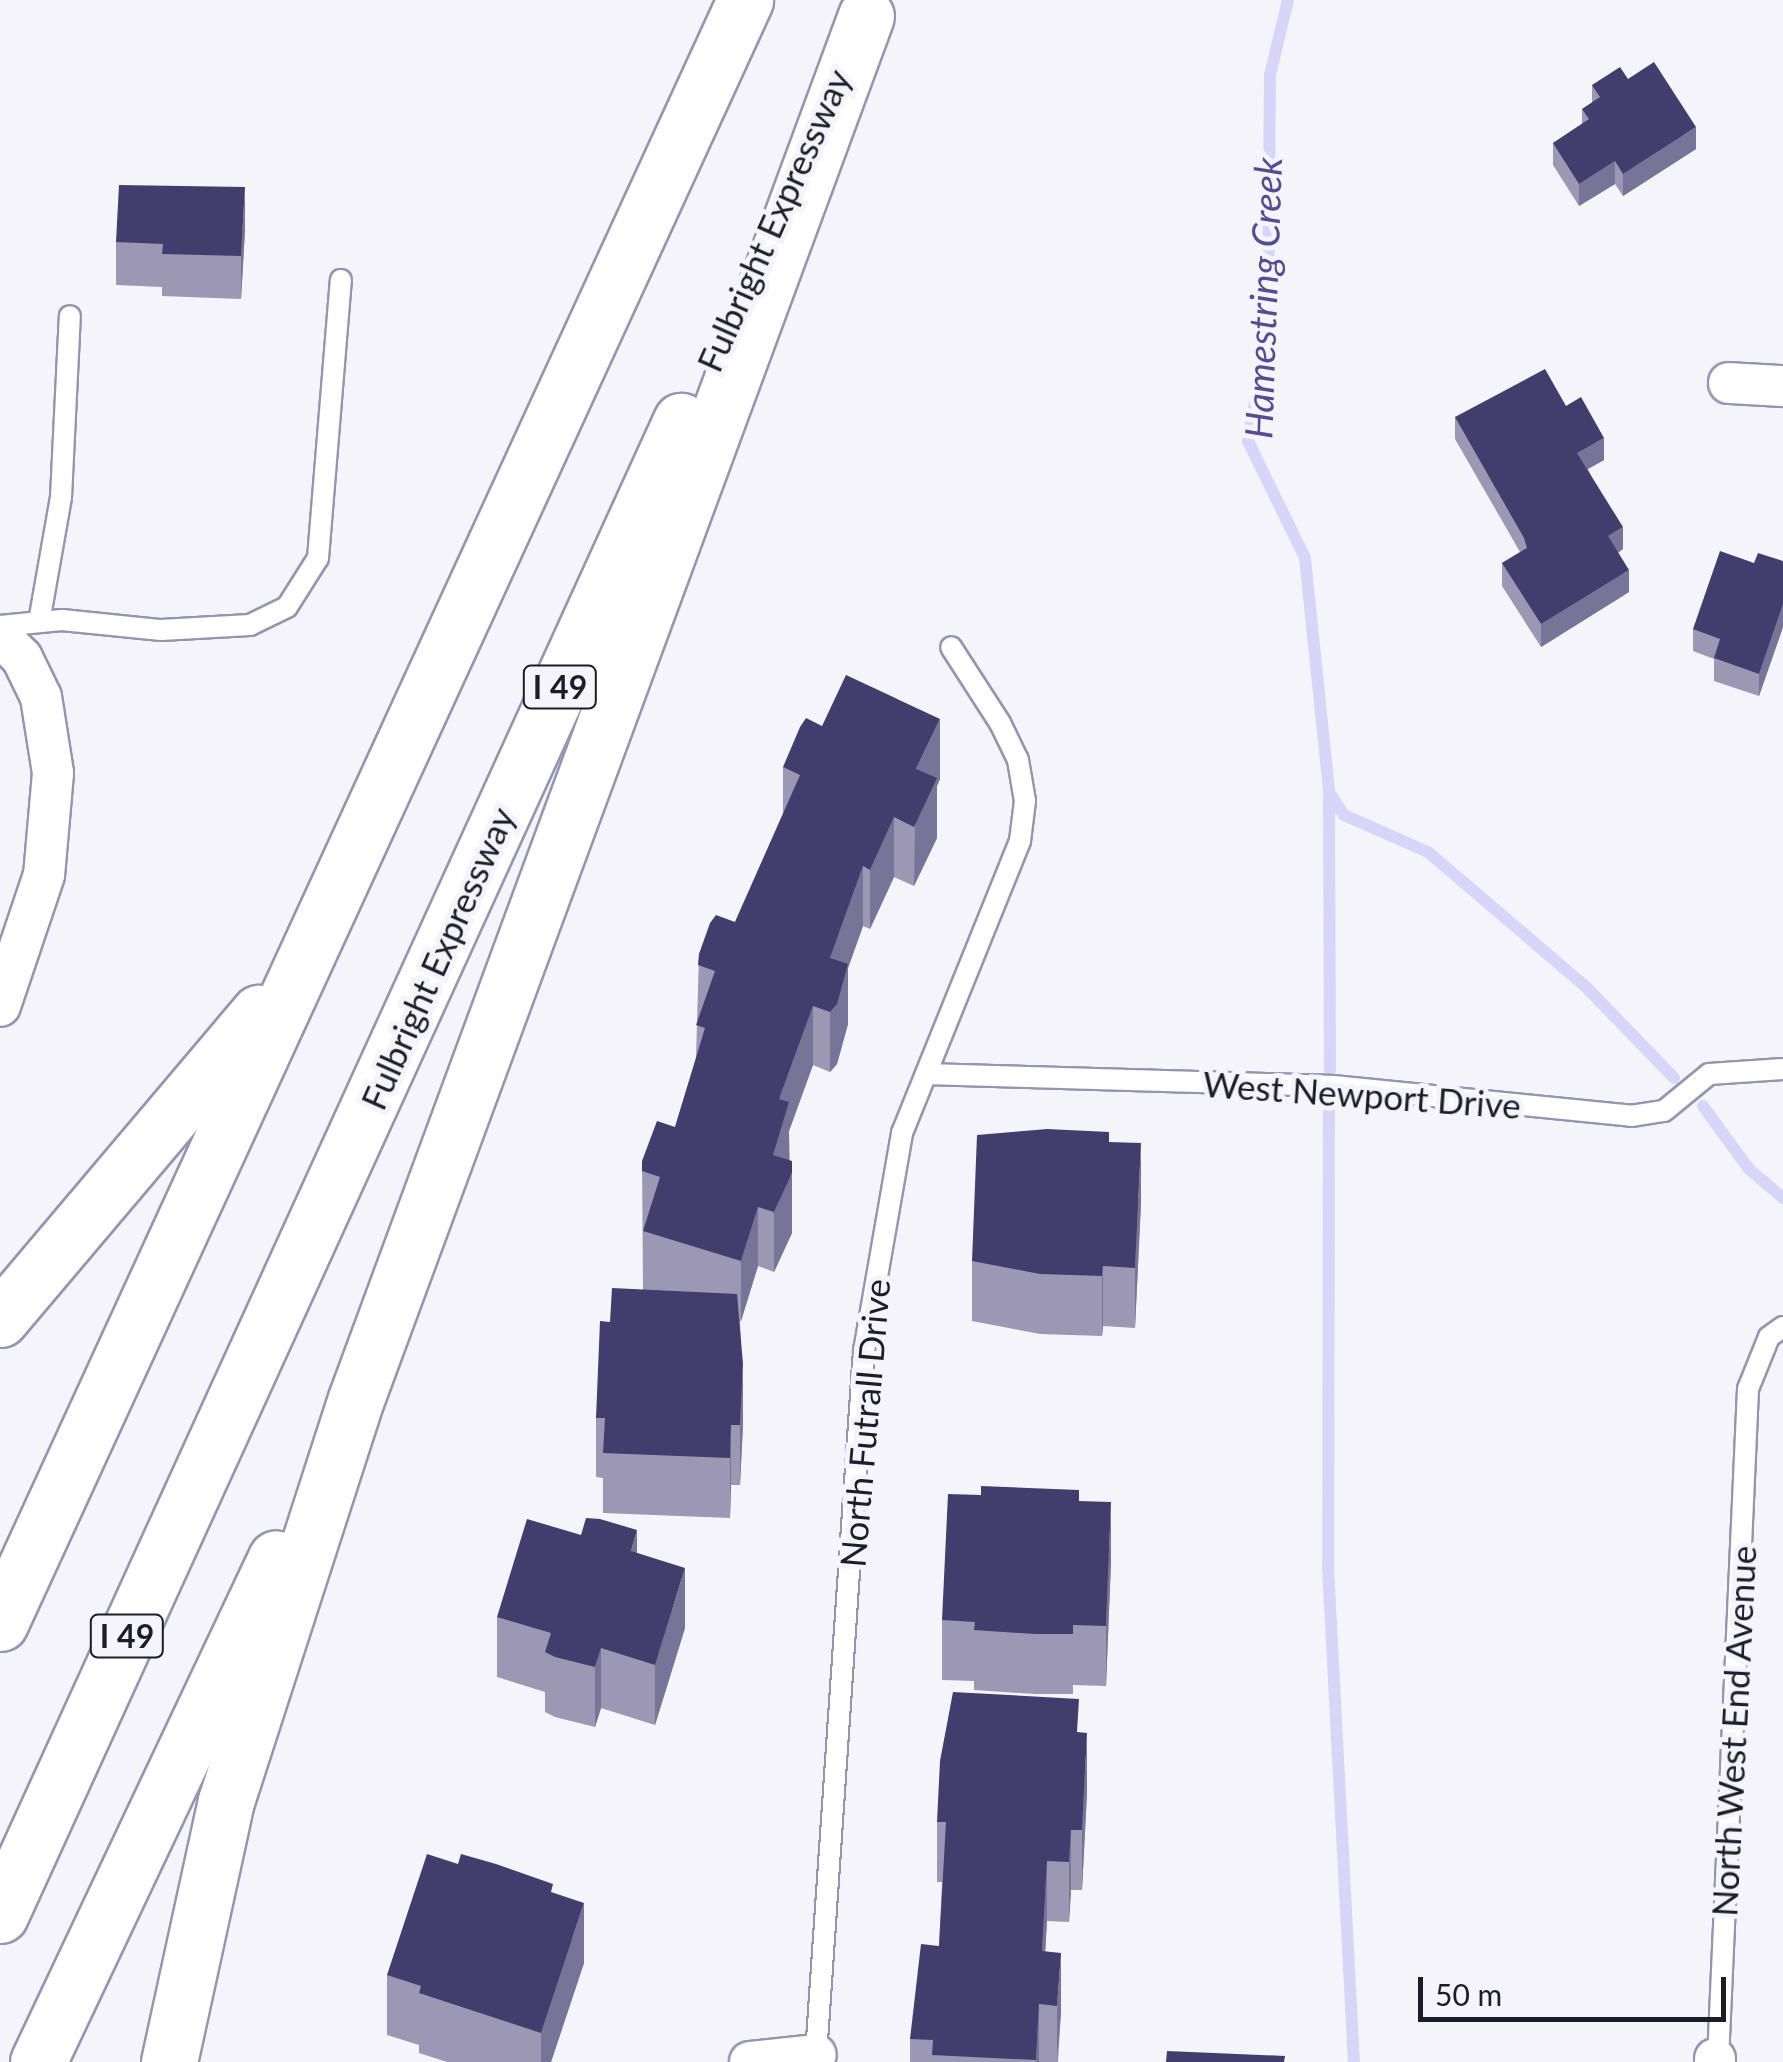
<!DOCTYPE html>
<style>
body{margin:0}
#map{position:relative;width:1783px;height:2062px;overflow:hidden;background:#f4f4fa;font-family:Lato,sans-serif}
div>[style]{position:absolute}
.stream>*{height:12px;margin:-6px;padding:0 6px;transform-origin:6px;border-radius:6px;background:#d7d6f9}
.roads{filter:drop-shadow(2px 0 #9695b1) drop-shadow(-2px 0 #9695b1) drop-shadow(0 2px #9695b1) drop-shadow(0 -2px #9695b1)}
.service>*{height:20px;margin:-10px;padding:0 10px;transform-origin:10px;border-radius:10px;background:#fff}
.minor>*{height:40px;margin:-20px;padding:0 20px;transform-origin:20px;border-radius:20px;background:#fff}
.motorway>*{height:55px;margin:-27.5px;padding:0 27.5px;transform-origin:27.5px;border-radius:27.5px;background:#fff}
.wall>*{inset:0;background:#9c98b4}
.shaded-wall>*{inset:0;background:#787498}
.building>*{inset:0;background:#433d6e}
span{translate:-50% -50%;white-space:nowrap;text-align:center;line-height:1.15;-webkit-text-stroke:10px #f4f4fa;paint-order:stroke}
.shield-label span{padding:2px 8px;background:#f4f4fa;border:2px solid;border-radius:8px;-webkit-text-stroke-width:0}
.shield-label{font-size:32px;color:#1d1d28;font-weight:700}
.street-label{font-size:35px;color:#1d1d28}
.water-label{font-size:38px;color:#554c92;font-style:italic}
.scale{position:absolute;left:1418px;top:1977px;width:308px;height:45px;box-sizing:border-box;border:5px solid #1d1d28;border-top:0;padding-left:12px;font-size:30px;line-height:35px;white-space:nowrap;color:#1d1d28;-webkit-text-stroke:8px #f4f4fa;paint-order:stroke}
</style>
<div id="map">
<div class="stream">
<div style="left:1288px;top:0;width:77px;rotate:103.5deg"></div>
<div style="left:1270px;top:75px;width:253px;rotate:90.5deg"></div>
<div style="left:1268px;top:328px;width:115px;rotate:100deg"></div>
<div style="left:1248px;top:441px;width:130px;rotate:64deg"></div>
<div style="left:1305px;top:558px;width:235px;rotate:84.1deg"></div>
<div style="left:1329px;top:792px;width:27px;rotate:57deg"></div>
<div style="left:1344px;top:815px;width:92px;rotate:23.8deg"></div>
<div style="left:1428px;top:852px;width:206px;rotate:40.5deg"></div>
<div style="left:1585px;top:986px;width:128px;rotate:45.9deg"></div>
<div style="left:1329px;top:797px;width:273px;rotate:89.8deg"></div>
<div style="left:1703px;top:1106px;width:78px;rotate:53.9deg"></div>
<div style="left:1749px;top:1169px;width:45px;rotate:40.5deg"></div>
<div style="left:1329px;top:1109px;width:458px;rotate:90.1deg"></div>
<div style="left:1328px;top:1567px;width:496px;rotate:87deg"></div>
</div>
<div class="roads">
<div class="service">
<div style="left:39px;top:622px;width:127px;rotate:-80deg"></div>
<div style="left:61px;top:497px;width:181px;rotate:-87.2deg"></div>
<div style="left:0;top:626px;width:62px;rotate:-5.5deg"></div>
<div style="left:62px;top:620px;width:100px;rotate:5.8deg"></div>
<div style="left:161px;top:630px;width:89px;rotate:-3.2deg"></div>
<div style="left:250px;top:625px;width:41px;rotate:-25.9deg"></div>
<div style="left:287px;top:607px;width:58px;rotate:-57.7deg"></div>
<div style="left:318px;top:558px;width:279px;rotate:-85.3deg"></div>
<div style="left:927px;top:1074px;width:406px;rotate:1.7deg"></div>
<div style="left:1333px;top:1086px;width:300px;rotate:5.7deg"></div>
<div style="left:1631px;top:1116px;width:33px;rotate:-9deg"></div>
<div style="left:1664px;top:1111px;width:58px;rotate:-39.4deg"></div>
<div style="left:1709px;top:1074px;width:74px;rotate:-3.9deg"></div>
<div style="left:816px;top:2055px;width:706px;rotate:-86.1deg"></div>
<div style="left:864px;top:1351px;width:221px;rotate:-80.1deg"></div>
<div style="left:902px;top:1133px;width:315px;rotate:-68deg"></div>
<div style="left:1020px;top:841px;width:40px;rotate:-82.9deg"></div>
<div style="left:1025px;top:801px;width:42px;rotate:-99.7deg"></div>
<div style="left:1018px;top:760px;width:41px;rotate:-115.9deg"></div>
<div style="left:1000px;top:723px;width:90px;rotate:-122.8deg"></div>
<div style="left:1718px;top:2060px;width:672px;rotate:-87.44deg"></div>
<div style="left:1748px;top:1389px;width:56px;rotate:-68deg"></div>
<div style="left:1769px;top:1337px;width:17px;rotate:-36deg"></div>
</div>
<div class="minor">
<div style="left:1729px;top:383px;width:54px;rotate:3.2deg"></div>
<div style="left:0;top:636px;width:31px;rotate:45deg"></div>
<div style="left:22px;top:658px;width:43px;rotate:64deg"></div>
<div style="left:41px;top:697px;width:77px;rotate:81deg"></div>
<div style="left:53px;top:773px;width:102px;rotate:95deg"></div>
<div style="left:44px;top:875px;width:138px;rotate:108.6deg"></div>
<div style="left:750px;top:2062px;width:66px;rotate:-6.1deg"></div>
<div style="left:1715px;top:2062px;width:3px;rotate:-90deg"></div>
</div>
<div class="motorway">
<div style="left:0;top:1319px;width:401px;rotate:-49.8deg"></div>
<div style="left:0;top:1623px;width:1786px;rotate:-65.34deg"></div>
<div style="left:0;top:1915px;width:1642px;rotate:-65.5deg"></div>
<div style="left:38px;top:2062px;width:557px;rotate:-64.72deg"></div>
<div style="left:169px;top:2062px;width:267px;rotate:-77.7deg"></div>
<div style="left:226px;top:1801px;width:422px;rotate:-72.1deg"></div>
<div style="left:356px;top:1399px;width:1474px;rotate:-69.76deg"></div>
</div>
</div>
<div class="wall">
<div style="clip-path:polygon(1628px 79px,1696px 149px,1623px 196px,1615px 184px,1579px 206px,1553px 165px,1553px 143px,1582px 124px,1582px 109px,1592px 103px,1592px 85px)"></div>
<div style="clip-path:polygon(245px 230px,241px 299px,162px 296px,162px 287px,116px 285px,116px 242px)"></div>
<div style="clip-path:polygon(1566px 406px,1604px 460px,1588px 469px,1623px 549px,1618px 553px,1629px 592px,1541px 647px,1502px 586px,1502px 563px,1520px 552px,1455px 439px,1455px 417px)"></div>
<div style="clip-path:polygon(1783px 561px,1783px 627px,1759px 696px,1714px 681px,1714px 659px,1693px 651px,1693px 629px,1754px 563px)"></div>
<div style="clip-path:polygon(783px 767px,940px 779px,937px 786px,937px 838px,914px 886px,894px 877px,870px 929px,863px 926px,848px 968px,848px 1024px,837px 1064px,830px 1072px,813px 1065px,789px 1131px,792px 1233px,774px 1272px,758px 1266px,741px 1321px,740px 1321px,743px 1424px,740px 1485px,731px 1485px,730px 1518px,603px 1513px,603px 1478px,596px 1477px,596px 1418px,610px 1322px,643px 1290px,642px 1161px,675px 1127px,696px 1058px,699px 954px,735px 922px,783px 814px)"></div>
<div style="clip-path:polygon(1109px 1142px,1141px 1203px,1135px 1328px,1103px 1326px,1102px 1336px,1040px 1334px,972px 1321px,972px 1261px)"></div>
<div style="clip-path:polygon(1079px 1501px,1111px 1562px,1106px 1686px,1073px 1685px,1073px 1694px,1035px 1694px,974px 1690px,974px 1681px,942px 1680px,942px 1620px)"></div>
<div style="clip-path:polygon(637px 1553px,685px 1628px,655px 1725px,601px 1708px,595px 1727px,555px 1717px,545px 1712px,545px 1692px,497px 1677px,497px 1617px)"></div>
<div style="clip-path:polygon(1079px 1732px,1087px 1793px,1082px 1890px,1071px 1890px,1069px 1922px,1047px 1921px,1045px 1951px,1061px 2012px,1058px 2062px,910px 2062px,910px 2039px,939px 1946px,942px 1882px,937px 1882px,937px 1822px)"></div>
<div style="clip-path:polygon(458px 1864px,553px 1893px,584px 1963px,551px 2062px,447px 2062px,419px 2053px,419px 2045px,387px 2035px,387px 1975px)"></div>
</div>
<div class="shaded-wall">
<div style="clip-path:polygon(1696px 127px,1696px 149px,1623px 196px,1623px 174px)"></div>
<div style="clip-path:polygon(1615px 161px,1615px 184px,1579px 206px,1579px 184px)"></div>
<div style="clip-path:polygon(245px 187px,245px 230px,241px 299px,241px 256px)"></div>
<div style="clip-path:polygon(1604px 438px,1604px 460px,1577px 475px,1577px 453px)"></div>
<div style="clip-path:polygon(1623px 527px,1623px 549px,1608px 559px,1608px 536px)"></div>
<div style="clip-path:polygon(1629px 570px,1629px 592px,1541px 647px,1541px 624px)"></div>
<div style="clip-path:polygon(1783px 604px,1783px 627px,1759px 696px,1759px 674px)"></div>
<div style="clip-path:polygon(940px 719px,940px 779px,937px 786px,937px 838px,914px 886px,916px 769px)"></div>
<div style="clip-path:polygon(894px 817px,894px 877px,870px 929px,870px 870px)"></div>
<div style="clip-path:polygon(863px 866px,863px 926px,848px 968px,848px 1024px,837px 1064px,830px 1072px,830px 958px)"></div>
<div style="clip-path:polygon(813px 1006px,813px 1065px,789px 1131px,789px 1162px,773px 1215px,773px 1155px,779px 1099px)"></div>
<div style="clip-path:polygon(1141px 1143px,1141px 1203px,1135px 1328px,1135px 1268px)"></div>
<div style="clip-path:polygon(792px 1173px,792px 1233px,774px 1272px,774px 1212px)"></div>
<div style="clip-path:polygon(758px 1207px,758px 1266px,741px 1321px,741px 1261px)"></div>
<div style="clip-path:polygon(1103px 1266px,1103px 1326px,1102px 1336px,1102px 1276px)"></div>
<div style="clip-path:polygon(743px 1364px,743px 1424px,740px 1485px,740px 1425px)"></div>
<div style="clip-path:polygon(731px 1425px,731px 1485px,730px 1518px,730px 1458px)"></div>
<div style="clip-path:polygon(1111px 1502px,1111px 1562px,1106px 1686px,1106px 1626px)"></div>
<div style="clip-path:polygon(637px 1530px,637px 1590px,631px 1551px)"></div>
<div style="clip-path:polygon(685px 1568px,685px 1628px,655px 1725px,655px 1665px)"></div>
<div style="clip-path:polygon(601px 1648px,601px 1708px,595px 1727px,595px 1667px)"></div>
<div style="clip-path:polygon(1087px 1733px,1087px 1793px,1082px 1890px,1082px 1830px)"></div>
<div style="clip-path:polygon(1071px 1830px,1071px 1890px,1069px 1922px,1069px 1862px)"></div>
<div style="clip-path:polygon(1047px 1861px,1047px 1921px,1042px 2011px,1042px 1951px)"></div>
<div style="clip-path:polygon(584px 1903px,584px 1963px,551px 2062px,541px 2062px,541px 2033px)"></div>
<div style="clip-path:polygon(1061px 1953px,1061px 2012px,1057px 2062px,1057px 2006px)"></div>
<div style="clip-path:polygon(1039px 2004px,1039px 2062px,1036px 2062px,1036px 2060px)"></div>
</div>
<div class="building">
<div style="clip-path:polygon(1654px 62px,1696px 127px,1623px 174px,1615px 161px,1579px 184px,1553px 143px,1589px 119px,1582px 109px,1600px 97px,1592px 85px,1620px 67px,1628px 79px)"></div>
<div style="clip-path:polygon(119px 185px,245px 187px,241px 256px,162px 254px,163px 244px,116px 242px)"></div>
<div style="clip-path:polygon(1545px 369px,1566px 406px,1581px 397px,1604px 438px,1577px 453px,1623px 527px,1608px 536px,1629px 570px,1541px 624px,1502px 563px,1527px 548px,1524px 538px,1455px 417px)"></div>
<div style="clip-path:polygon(1720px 551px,1754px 563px,1758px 553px,1783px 561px,1783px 604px,1759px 674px,1714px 658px,1720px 639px,1693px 629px)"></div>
<div style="clip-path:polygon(846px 675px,940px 719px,916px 769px,937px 778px,914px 827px,894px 817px,870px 870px,863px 866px,830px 958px,848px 964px,837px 1004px,830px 1012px,813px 1006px,779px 1099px,789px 1102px,773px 1155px,792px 1161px,792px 1173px,774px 1212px,758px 1207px,741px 1261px,643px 1231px,660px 1177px,642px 1171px,642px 1161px,657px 1121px,675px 1127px,705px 1028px,696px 1025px,715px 971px,698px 965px,699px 954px,710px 923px,716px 915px,735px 922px,800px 775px,783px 767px,800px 727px,806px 718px,822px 726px)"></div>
<div style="clip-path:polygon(1047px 1129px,1109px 1132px,1109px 1142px,1141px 1143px,1135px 1268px,1103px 1266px,1102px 1276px,1040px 1274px,972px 1261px,977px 1135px)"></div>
<div style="clip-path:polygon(612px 1288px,737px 1294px,743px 1364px,740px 1425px,731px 1425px,730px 1458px,603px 1453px,605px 1418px,596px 1418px,600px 1321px,610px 1322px)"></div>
<div style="clip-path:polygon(981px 1486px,1079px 1490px,1079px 1501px,1111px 1502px,1106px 1626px,1073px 1625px,1073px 1634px,1035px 1634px,974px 1630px,975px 1622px,942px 1620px,948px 1494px,981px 1495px)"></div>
<div style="clip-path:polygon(586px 1518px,600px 1519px,637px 1530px,631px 1551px,685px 1568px,655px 1665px,601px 1648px,595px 1667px,555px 1657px,545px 1652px,551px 1633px,497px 1617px,527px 1519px,581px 1535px)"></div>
<div style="clip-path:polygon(953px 1692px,1079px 1699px,1077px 1732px,1087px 1733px,1082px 1830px,1071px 1830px,1069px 1862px,1047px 1861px,1042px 1951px,1061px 1953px,1057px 2006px,1039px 2004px,1036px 2060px,932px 2055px,933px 2040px,910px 2039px,921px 1944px,939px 1946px,946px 1822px,937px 1822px,940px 1761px)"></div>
<div style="clip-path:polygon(427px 1854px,458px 1864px,461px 1854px,496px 1864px,553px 1884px,551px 1892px,584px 1903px,541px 2033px,419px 1993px,421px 1986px,387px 1975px)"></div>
<div style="clip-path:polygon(1167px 2051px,1285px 2056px,1284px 2062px,1166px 2062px)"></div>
</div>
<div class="shield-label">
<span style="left:560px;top:687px">I 49</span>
<span style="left:127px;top:1636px">I 49</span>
</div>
<div class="street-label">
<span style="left:773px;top:220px;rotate:-66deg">Fulbright Expressway</span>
<span style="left:437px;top:958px;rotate:-66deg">Fulbright Expressway</span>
<span style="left:1362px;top:1094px;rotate:4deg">West Newport Drive</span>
<span style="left:864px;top:1423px;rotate:-85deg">North Futrall Drive</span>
<span style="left:1733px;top:1731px;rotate:-87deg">North West End Avenue</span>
</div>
<div class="water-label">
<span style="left:1263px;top:298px;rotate:-88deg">Hamestring Creek</span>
</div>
<div class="scale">50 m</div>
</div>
